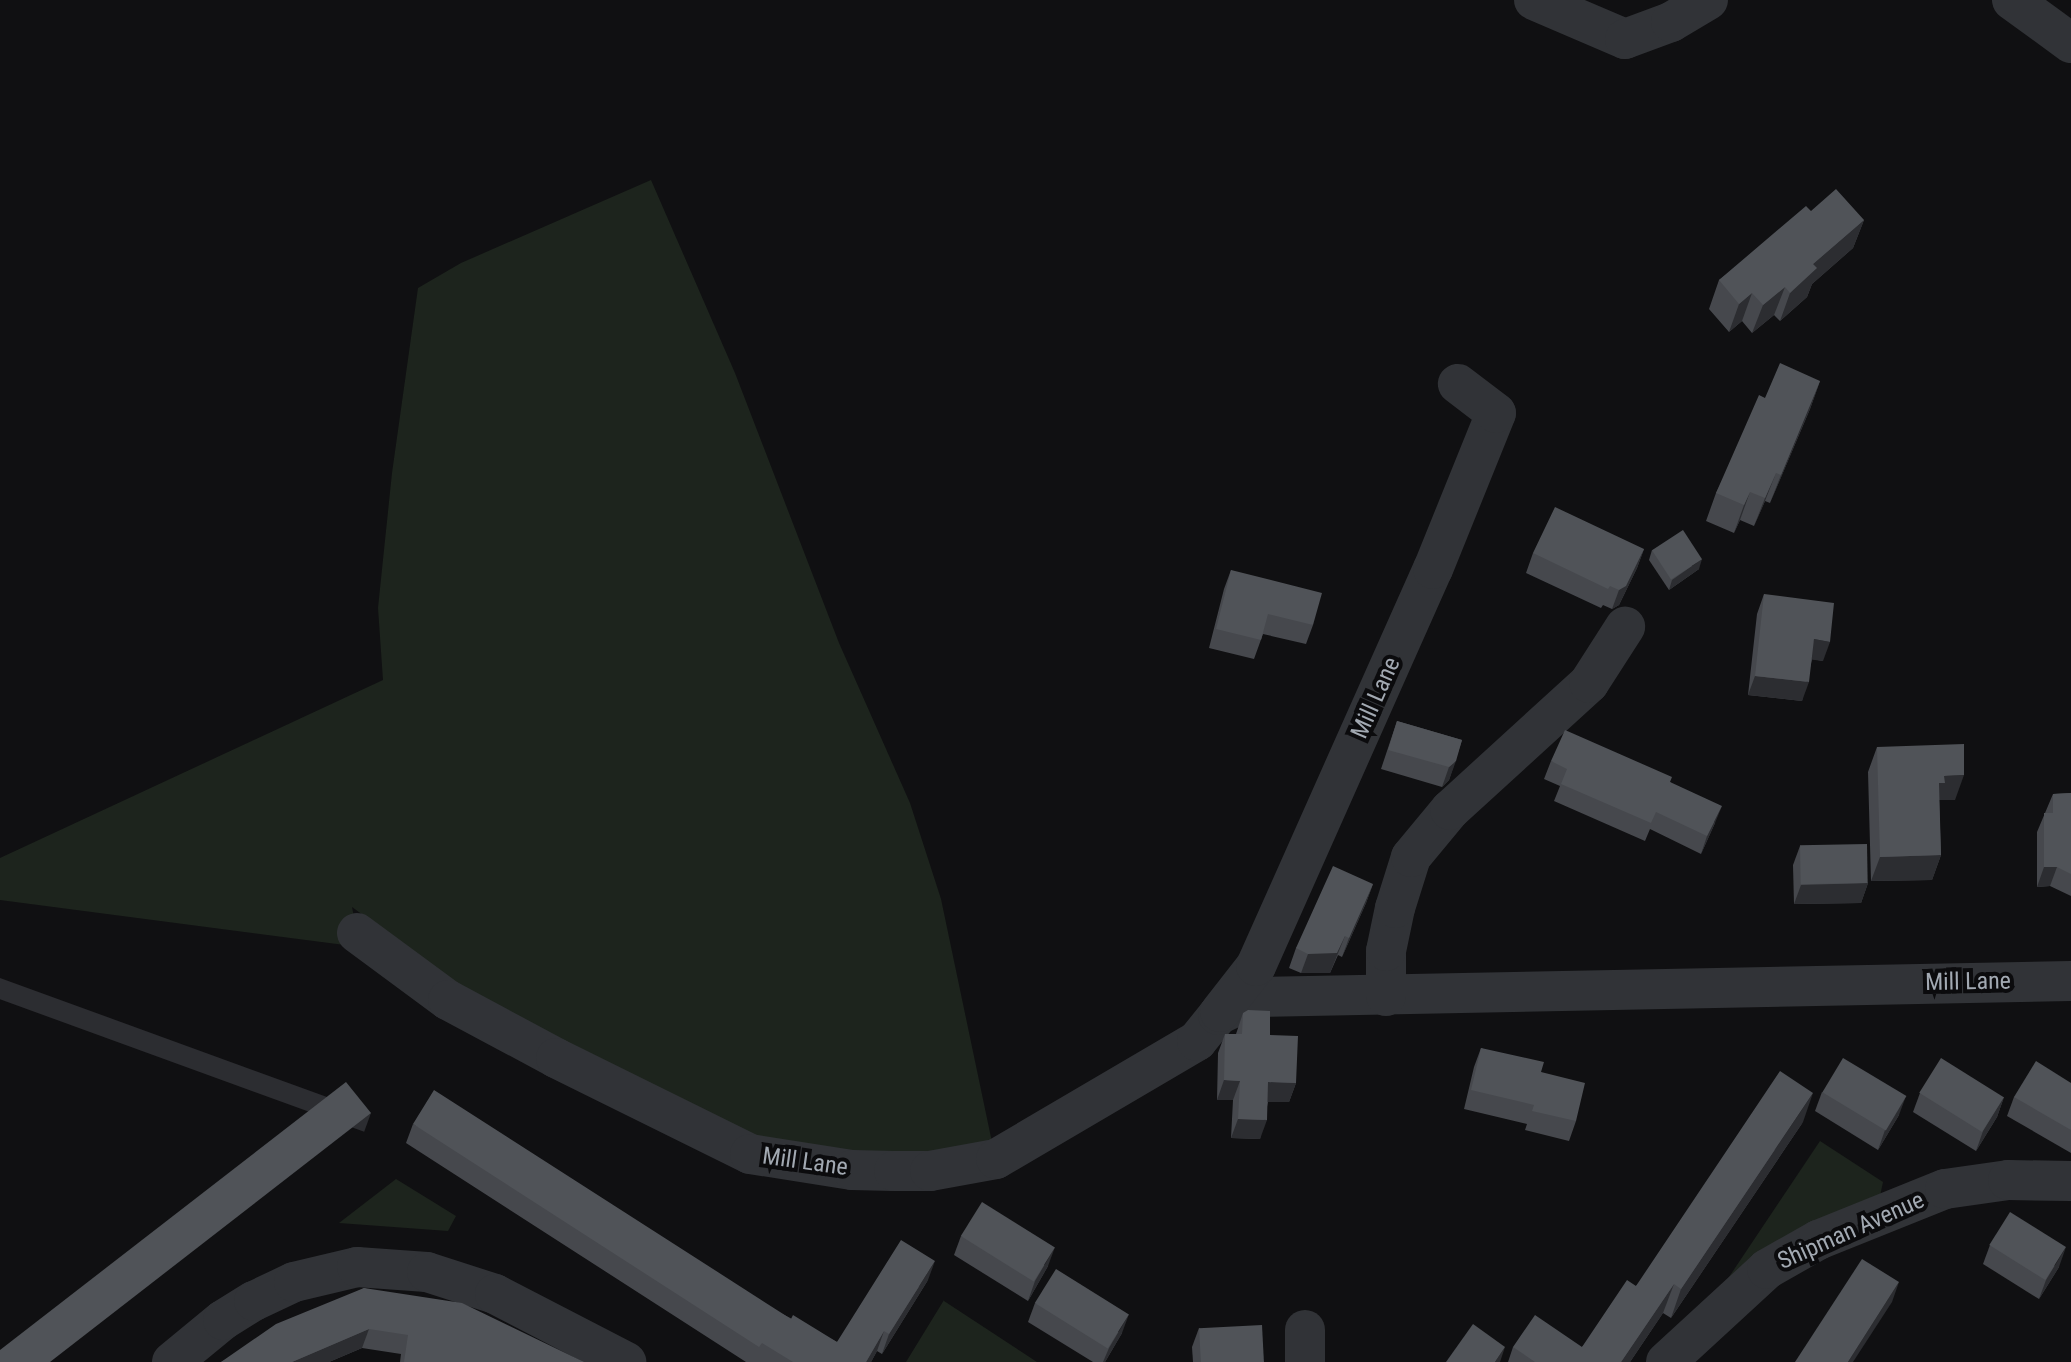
<!DOCTYPE html>
<style>
body{margin:0}
#map{position:relative;width:2071px;height:1362px;overflow:hidden;background:#101012;font-family:"Roboto Condensed",sans-serif}
div>[style]{position:absolute}
.green>*{inset:0;background:#1d241d}
.minor>*{height:40px;margin:-20px;padding:0 20px;transform-origin:20px;border-radius:20px;background:#313337}
.wall>*{inset:0;background:#46484d}
.shaded-wall>*{inset:0;background:#2c2d31;transform-origin:0 0}
.building>*{inset:0;background:#505358;transform-origin:0 0}
span{translate:-50% -50%;white-space:nowrap;text-align:center;line-height:1.15;-webkit-text-stroke:8px #0b0b0d;paint-order:stroke}
.street-label{font-size:24px;color:#a2a9b2}
</style>
<div id="map">
<div class="green">
<div style="clip-path:polygon(651px 180px,735px 373px,839px 643px,910px 803px,941px 899px,993px 1147px,896px 1163px,751px 1140px,469px 993px,352px 907px,360px 947px,0 900px,0 858px,383px 680px,378px 608px,392px 473px,418px 288px,461px 263px)"></div>
<div style="clip-path:polygon(1820px 1141px,1883px 1182px,1880px 1196px,1725px 1283px)"></div>
<div style="clip-path:polygon(396px 1179px,456px 1216px,448px 1231px,339px 1223px)"></div>
<div style="clip-path:polygon(944px 1300px,944px 1301px,1037px 1362px,906px 1362px)"></div>
</div>
<div class="minor">
<div style="left:1534px;top:0;width:99px;rotate:23.2deg"></div>
<div style="left:1625px;top:39px;width:49px;rotate:-20.3deg"></div>
<div style="left:1671px;top:22px;width:43px;rotate:-30.7deg"></div>
<div style="left:2012px;top:0;width:73px;rotate:36.1deg"></div>
<div style="left:357px;top:933px;width:113px;rotate:36.4deg"></div>
<div style="left:448px;top:1000px;width:123px;rotate:28.2deg"></div>
<div style="left:556px;top:1058px;width:216px;rotate:26.3deg"></div>
<div style="left:750px;top:1154px;width:103px;rotate:8.9deg"></div>
<div style="left:852px;top:1170px;width:42px;rotate:1.4deg"></div>
<div style="left:894px;top:1171px;width:36px"></div>
<div style="left:930px;top:1171px;width:67px;rotate:-10.3deg"></div>
<div style="left:996px;top:1159px;width:233px;rotate:-30.4deg"></div>
<div style="left:1197px;top:1041px;width:33px;rotate:-51deg"></div>
<div style="left:1218px;top:1015px;width:42px;rotate:-25.3deg"></div>
<div style="left:1256px;top:997px;width:815px;rotate:-1.12deg"></div>
<div style="left:1386px;top:996px;width:45px;rotate:-90deg"></div>
<div style="left:1386px;top:951px;width:44px;rotate:-78.2deg"></div>
<div style="left:1395px;top:908px;width:53px;rotate:-72.6deg"></div>
<div style="left:1411px;top:857px;width:61px;rotate:-50.3deg"></div>
<div style="left:1450px;top:810px;width:188px;rotate:-42.4deg"></div>
<div style="left:1589px;top:683px;width:67px;rotate:-57.3deg"></div>
<div style="left:1220px;top:1012px;width:58px;rotate:-52deg"></div>
<div style="left:1256px;top:966px;width:435px;rotate:-66deg"></div>
<div style="left:1433px;top:569px;width:168px;rotate:-68deg"></div>
<div style="left:1496px;top:413px;width:48px;rotate:-142.7deg"></div>
<div style="left:1305px;top:1330px;width:32px;rotate:90deg"></div>
<div style="left:172px;top:1362px;width:66px;rotate:-39.5deg"></div>
<div style="left:223px;top:1320px;width:36px;rotate:-32deg"></div>
<div style="left:254px;top:1301px;width:44px;rotate:-25.4deg"></div>
<div style="left:294px;top:1282px;width:65px;rotate:-13.4deg"></div>
<div style="left:357px;top:1267px;width:70px;rotate:4.1deg"></div>
<div style="left:427px;top:1272px;width:71px;rotate:17.9deg"></div>
<div style="left:495px;top:1294px;width:148px;rotate:27.4deg"></div>
<div style="left:1666px;top:1362px;width:137px;rotate:-42.6deg"></div>
<div style="left:1767px;top:1269px;width:59px;rotate:-29.6deg"></div>
<div style="left:1818px;top:1240px;width:137px;rotate:-21.9deg"></div>
<div style="left:1945px;top:1189px;width:64px;rotate:-8.1deg"></div>
<div style="left:2008px;top:1180px;width:63px;rotate:0.9deg"></div>
</div>
<div class="wall">
<div style="clip-path:polygon(1811px 211px,1864px 220px,1853px 248px,1812px 284px,1807px 297px,1780px 321px,1774px 315px,1752px 333px,1742px 321px,1729px 332px,1709px 309px,1719px 280px)"></div>
<div style="clip-path:polygon(1820px 381px,1810px 409px,1770px 503px,1765px 501px,1754px 526px,1740px 520px,1734px 533px,1706px 521px,1716px 493px,1765px 398px)"></div>
<div style="clip-path:polygon(1644px 549px,1637px 568px,1619px 605px,1612px 609px,1603px 605px,1601px 608px,1526px 573px,1533px 553px)"></div>
<div style="clip-path:polygon(1652px 550px,1699px 569px,1669px 590px,1649px 560px)"></div>
<div style="clip-path:polygon(1231px 570px,1313px 625px,1306px 644px,1263px 634px,1254px 659px,1209px 648px,1224px 589px)"></div>
<div style="clip-path:polygon(1764px 594px,1823px 661px,1812px 659px,1802px 701px,1748px 695px,1757px 614px)"></div>
<div style="clip-path:polygon(1397px 721px,1462px 740px,1449px 780px,1442px 787px,1381px 769px)"></div>
<div style="clip-path:polygon(1877px 747px,1955px 800px,1939px 800px,1941px 855px,1932px 880px,1871px 881px,1868px 772px)"></div>
<div style="clip-path:polygon(1551px 761px,1670px 782px,1715px 823px,1701px 854px,1650px 829px,1645px 841px,1554px 801px,1560px 786px,1544px 779px)"></div>
<div style="clip-path:polygon(2071px 793px,2071px 896px,2050px 886px,2037px 887px,2037px 832px,2053px 794px)"></div>
<div style="clip-path:polygon(1800px 846px,1868px 883px,1861px 903px,1794px 904px,1793px 865px)"></div>
<div style="clip-path:polygon(1373px 884px,1366px 903px,1342px 957px,1338px 955px,1330px 973px,1301px 973px,1289px 968px,1296px 948px)"></div>
<div style="clip-path:polygon(1243px 1013px,1270px 1035px,1296px 1083px,1289px 1102px,1268px 1102px,1260px 1139px,1231px 1138px,1233px 1100px,1217px 1100px,1218px 1053px,1225px 1034px,1236px 1034px)"></div>
<div style="clip-path:polygon(1481px 1048px,1541px 1072px,1576px 1121px,1569px 1141px,1525px 1130px,1527px 1124px,1464px 1109px,1474px 1067px)"></div>
<div style="clip-path:polygon(2071px 1083px,2071px 1153px,2007px 1116px,2014px 1097px)"></div>
<div style="clip-path:polygon(1822px 1092px,1899px 1115px,1878px 1150px,1815px 1111px)"></div>
<div style="clip-path:polygon(1920px 1093px,2004px 1097px,1997px 1117px,1976px 1151px,1913px 1112px)"></div>
<div style="clip-path:polygon(1803px 1122px,1671px 1318px,1663px 1313px,1630px 1362px,1508px 1362px,1513px 1347px,1582px 1347px,1636px 1286px)"></div>
<div style="clip-path:polygon(413px 1124px,837px 1342px,928px 1280px,882px 1354px,877px 1351px,871px 1362px,746px 1362px,406px 1143px)"></div>
<div style="clip-path:polygon(961px 1236px,1048px 1266px,1028px 1301px,954px 1255px)"></div>
<div style="clip-path:polygon(1990px 1245px,2059px 1267px,2039px 1299px,1983px 1264px)"></div>
<div style="clip-path:polygon(364px 1288px,584px 1362px,400px 1362px,401px 1354px,362px 1348px,329px 1362px,221px 1362px)"></div>
<div style="clip-path:polygon(1035px 1303px,1122px 1333px,1105px 1362px,1093px 1362px,1028px 1322px)"></div>
<div style="clip-path:polygon(1199px 1328px,1264px 1362px,1193px 1362px,1192px 1347px)"></div>
</div>
<div class="shaded-wall">
<div style="clip-path:polygon(1864px 220px,1853px 248px,1812px 284px,1807px 297px,1780px 321px,1790px 293px,1813px 264px)"></div>
<div style="clip-path:polygon(1785px 287px,1774px 315px,1752px 333px,1763px 305px)"></div>
<div style="clip-path:polygon(1752px 293px,1742px 321px,1729px 332px,1739px 304px)"></div>
<div style="clip-path:polygon(1820px 381px,1810px 409px,1770px 503px,1781px 475px)"></div>
<div style="clip-path:polygon(1776px 473px,1765px 501px,1754px 526px,1765px 498px)"></div>
<div style="clip-path:polygon(1750px 492px,1740px 520px,1734px 533px,1744px 505px)"></div>
<div style="clip-path:polygon(1644px 549px,1637px 568px,1619px 605px,1612px 609px,1619px 590px)"></div>
<div style="clip-path:polygon(1702px 559px,1699px 569px,1669px 590px,1672px 580px)"></div>
<div style="clip-path:polygon(1814px 639px,1830px 642px,1823px 661px,1807px 659px)"></div>
<div style="clip-path:polygon(1755px 676px,1809px 682px,1802px 701px,1748px 695px)"></div>
<div style="clip-path:polygon(1456px 761px,1449px 780px,1442px 787px,1449px 767px)"></div>
<div style="clip-path:polygon(1964px 775px,1955px 800px,1938px 800px,1939px 783px,1944px 776px)"></div>
<div style="clip-path:polygon(1722px 806px,1715px 823px,1701px 854px,1707px 836px)"></div>
<div style="clip-path:polygon(1941px 855px,1932px 880px,1871px 881px,1880px 857px)"></div>
<div style="clip-path:polygon(2044px 867px,2057px 867px,2050px 886px,2037px 887px)"></div>
<div style="clip-path:polygon(1868px 883px,1861px 903px,1794px 904px,1801px 885px)"></div>
<div style="clip-path:polygon(1373px 884px,1366px 903px,1342px 957px,1349px 938px)"></div>
<div style="clip-path:polygon(1345px 936px,1330px 973px,1301px 973px,1308px 954px)"></div>
<div style="clip-path:polygon(1224px 1080px,1240px 1081px,1233px 1100px,1217px 1100px)"></div>
<div style="clip-path:polygon(1268px 1082px,1296px 1083px,1289px 1102px,1261px 1102px)"></div>
<div style="clip-path:polygon(1813px 1093px,1803px 1122px,1671px 1318px,1681px 1289px)"></div>
<div style="clip-path:polygon(1906px 1096px,1899px 1115px,1878px 1150px,1885px 1130px)"></div>
<div style="clip-path:polygon(2004px 1097px,1997px 1117px,1976px 1151px,1983px 1131px)"></div>
<div style="left:371px;top:1113px;width:20px;height:406px;rotate:110deg"></div>
<div style="clip-path:polygon(1238px 1119px,1267px 1120px,1260px 1139px,1231px 1138px)"></div>
<div style="clip-path:polygon(1055px 1247px,1048px 1266px,1028px 1301px,1035px 1281px)"></div>
<div style="clip-path:polygon(2066px 1247px,2059px 1267px,2039px 1299px,2046px 1280px)"></div>
<div style="clip-path:polygon(935px 1261px,928px 1280px,882px 1354px,889px 1334px)"></div>
<div style="clip-path:polygon(1899px 1282px,1892px 1302px,1853px 1362px,1848px 1362px)"></div>
<div style="clip-path:polygon(1674px 1284px,1663px 1313px,1630px 1362px,1621px 1362px)"></div>
<div style="clip-path:polygon(1129px 1314px,1122px 1333px,1105px 1362px,1103px 1362px,1109px 1348px)"></div>
<div style="clip-path:polygon(369px 1329px,362px 1348px,329px 1362px,292px 1362px)"></div>
<div style="clip-path:polygon(884px 1331px,877px 1351px,871px 1362px,866px 1362px)"></div>
<div style="clip-path:polygon(1505px 1347px,1500px 1362px,1495px 1362px)"></div>
</div>
<div class="building">
<div style="clip-path:polygon(1836px 189px,1864px 220px,1813px 264px,1817px 268px,1790px 293px,1785px 287px,1763px 305px,1752px 293px,1739px 304px,1719px 280px,1806px 206px,1811px 211px)"></div>
<div style="clip-path:polygon(1780px 363px,1820px 381px,1781px 475px,1776px 473px,1765px 498px,1750px 492px,1744px 505px,1716px 493px,1759px 395px,1765px 398px)"></div>
<div style="clip-path:polygon(1555px 507px,1644px 549px,1626px 586px,1619px 590px,1610px 586px,1608px 589px,1533px 553px)"></div>
<div style="left:1683px;top:530px;width:35px;height:37px;rotate:57deg"></div>
<div style="clip-path:polygon(1231px 570px,1322px 593px,1313px 625px,1268px 614px,1261px 640px,1216px 629px)"></div>
<div style="clip-path:polygon(1764px 594px,1834px 603px,1830px 642px,1814px 639px,1809px 682px,1755px 676px)"></div>
<div style="clip-path:polygon(1397px 721px,1462px 740px,1456px 761px,1449px 767px,1388px 750px)"></div>
<div style="clip-path:polygon(1565px 730px,1672px 777px,1670px 782px,1722px 806px,1707px 836px,1656px 812px,1651px 823px,1561px 784px,1567px 769px,1551px 761px)"></div>
<div style="clip-path:polygon(1964px 744px,1964px 775px,1944px 776px,1945px 783px,1939px 783px,1941px 855px,1880px 857px,1877px 747px)"></div>
<div style="clip-path:polygon(2071px 793px,2071px 874px,2057px 867px,2044px 867px,2044px 813px,2053px 813px,2053px 794px)"></div>
<div style="left:1867px;top:844px;width:39px;height:67px;rotate:89deg"></div>
<div style="clip-path:polygon(1333px 866px,1373px 884px,1349px 938px,1345px 936px,1337px 953px,1308px 954px,1296px 948px)"></div>
<div style="clip-path:polygon(1248px 1010px,1270px 1011px,1270px 1035px,1298px 1036px,1296px 1083px,1268px 1082px,1267px 1120px,1238px 1119px,1240px 1081px,1224px 1080px,1225px 1034px,1242px 1034px,1243px 1013px)"></div>
<div style="clip-path:polygon(1481px 1048px,1544px 1062px,1541px 1072px,1585px 1083px,1576px 1121px,1532px 1111px,1534px 1105px,1471px 1090px)"></div>
<div style="left:1843px;top:1058px;width:74px;height:40px;rotate:31deg"></div>
<div style="left:1941px;top:1058px;width:74px;height:41px;rotate:32deg"></div>
<div style="clip-path:polygon(2036px 1061px,2071px 1083px,2071px 1130px,2014px 1097px)"></div>
<div style="clip-path:polygon(1780px 1071px,1813px 1093px,1681px 1289px,1674px 1284px,1621px 1362px,1535px 1362px,1513px 1347px,1535px 1315px,1582px 1347px,1627px 1280px,1636px 1286px)"></div>
<div style="clip-path:polygon(346px 1082px,371px 1113px,50px 1362px,0 1362px,0 1350px)"></div>
<div style="clip-path:polygon(434px 1090px,791px 1319px,793px 1315px,837px 1342px,901px 1240px,935px 1261px,889px 1334px,884px 1331px,866px 1362px,793px 1362px,762px 1343px,759px 1347px,413px 1124px)"></div>
<div style="left:982px;top:1202px;width:86px;height:40px;rotate:32deg"></div>
<div style="left:2010px;top:1212px;width:66px;height:39px;rotate:32deg"></div>
<div style="clip-path:polygon(1862px 1259px,1899px 1282px,1848px 1362px,1795px 1362px)"></div>
<div style="left:1056px;top:1269px;width:86px;height:40px;rotate:32deg"></div>
<div style="clip-path:polygon(364px 1288px,462px 1303px,584px 1362px,404px 1362px,408px 1335px,369px 1329px,292px 1362px,221px 1362px,276px 1324px)"></div>
<div style="clip-path:polygon(1473px 1324px,1505px 1347px,1495px 1362px,1446px 1362px)"></div>
<div style="left:1262px;top:1325px;width:37px;height:63px;rotate:87deg"></div>
</div>
<div class="street-label">
<span style="left:1376px;top:698px;rotate:-66deg">Mill Lane</span>
<span style="left:1968px;top:982px;rotate:-1deg">Mill Lane</span>
<span style="left:805px;top:1162px;rotate:8deg">Mill Lane</span>
<span style="left:1851px;top:1231px;rotate:-24deg">Shipman Avenue</span>
</div>
</div>
